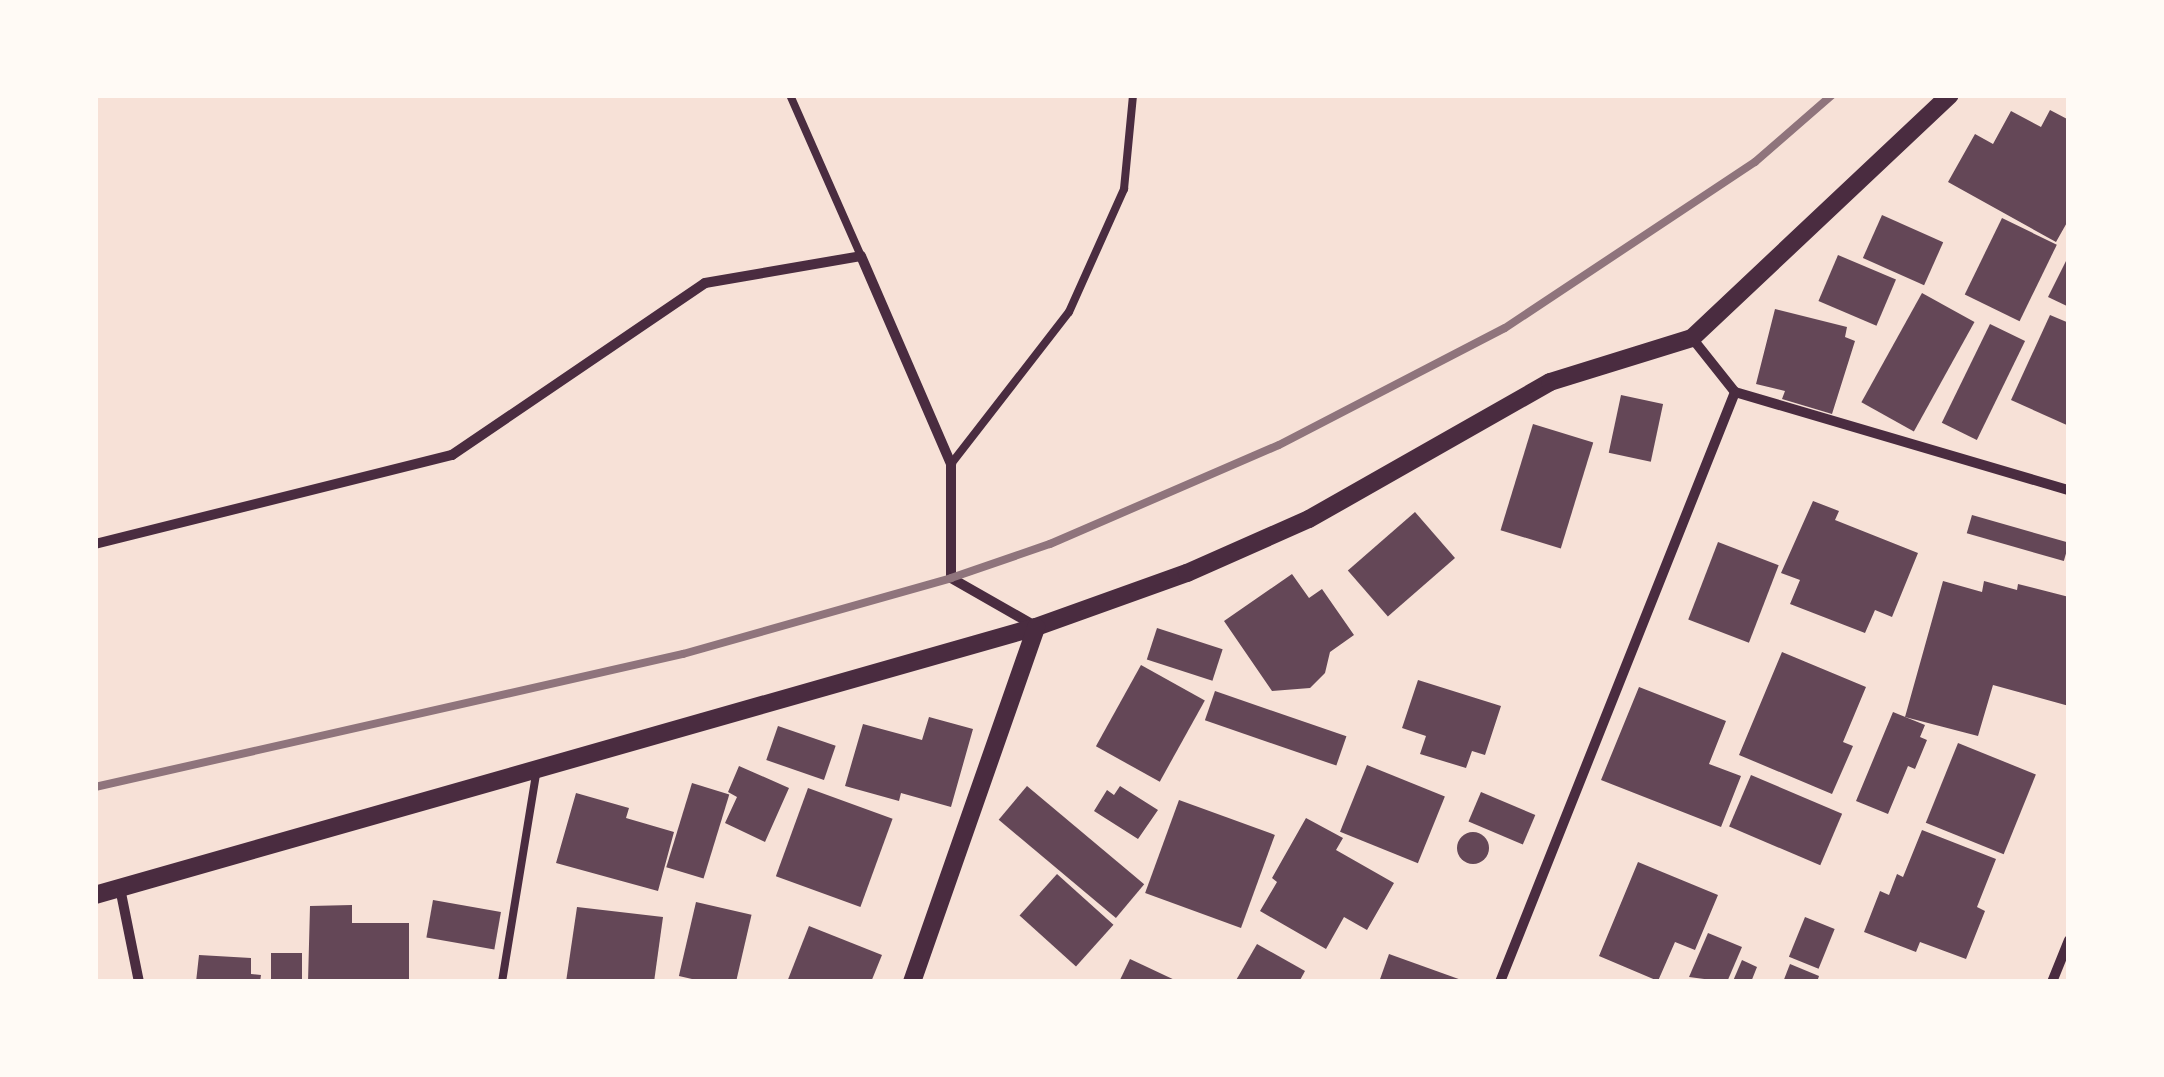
<!DOCTYPE html>
<style>
body{margin:0}
#map{position:relative;width:2164px;height:1077px;overflow:hidden;background:#f7e1d7;font-family:Spectral,serif}
div>[style]{position:absolute}
.building>*{inset:0;background:#644757;transform-origin:0 0}
.round{border-radius:50%}
.service>*{height:8px;margin:-4px;padding:0 4px;transform-origin:4px;border-radius:4px;background:#4a2c40}
.minor>*{height:10px;margin:-5px;padding:0 5px;transform-origin:5px;border-radius:5px;background:#4a2c40}
.tertiary>*{height:18px;margin:-9px;padding:0 9px;transform-origin:9px;border-radius:9px;background:#4a2c40}
.rail>*{height:8px;margin:-4px;padding:0 4px;transform-origin:4px;border-radius:4px;background:#8f747c}
span{translate:-50% -50%;white-space:nowrap;text-align:center;line-height:1.15;-webkit-text-stroke:9px #fffaf5;paint-order:stroke}
.frame{position:absolute;inset:0;border:98px solid #fffaf5;pointer-events:none}
</style>
<div id="map">
<div class="building">
<div style="clip-path:polygon(2050px 110px,2069px 120px,2069px 219px,2056px 242px,1948px 182px,1975px 134px,1993px 144px,2011px 111px,2041px 127px)"></div>
<div style="left:1882px;top:215px;width:67px;height:47px;rotate:24deg"></div>
<div style="left:2002px;top:218px;width:61px;height:85px;rotate:26deg"></div>
<div style="left:1838px;top:255px;width:63px;height:50px;rotate:23deg"></div>
<div style="clip-path:polygon(2069px 255px,2069px 307px,2048px 297px)"></div>
<div style="left:1922px;top:293px;width:60px;height:125px;rotate:29deg"></div>
<div style="clip-path:polygon(1775px 309px,1847px 327px,1845px 337px,1855px 341px,1832px 414px,1782px 399px,1785px 391px,1756px 384px)"></div>
<div style="clip-path:polygon(2050px 315px,2069px 323px,2069px 426px,2011px 400px)"></div>
<div style="left:1990px;top:324px;width:39px;height:110px;rotate:26deg"></div>
<div style="left:1621px;top:395px;width:43px;height:59px;rotate:12deg"></div>
<div style="left:1533px;top:424px;width:63px;height:111px;rotate:17deg"></div>
<div style="clip-path:polygon(1813px 501px,1839px 511px,1835px 520px,1918px 553px,1892px 617px,1875px 610px,1865px 633px,1790px 604px,1800px 580px,1781px 573px)"></div>
<div style="left:1415px;top:512px;width:61px;height:89px;rotate:49deg"></div>
<div style="left:1972px;top:515px;width:101px;height:19px;rotate:16deg"></div>
<div style="left:1718px;top:542px;width:65px;height:83px;rotate:21deg"></div>
<div style="clip-path:polygon(1292px 574px,1309px 598px,1322px 589px,1354px 635px,1330px 652px,1325px 673px,1310px 688px,1272px 691px,1224px 621px)"></div>
<div style="clip-path:polygon(1943px 581px,1982px 592px,1984px 581px,2017px 590px,2018px 584px,2069px 597px,2069px 706px,1993px 685px,1978px 736px,1905px 717px)"></div>
<div style="left:1157px;top:628px;width:69px;height:33px;rotate:18deg"></div>
<div style="clip-path:polygon(1782px 652px,1866px 687px,1843px 742px,1853px 746px,1832px 794px,1739px 755px)"></div>
<div style="left:1141px;top:665px;width:73px;height:93px;rotate:29deg"></div>
<div style="clip-path:polygon(1418px 680px,1501px 706px,1485px 755px,1472px 751px,1466px 768px,1420px 754px,1426px 736px,1402px 728px)"></div>
<div style="clip-path:polygon(1639px 687px,1726px 721px,1709px 764px,1741px 776px,1721px 827px,1601px 780px)"></div>
<div style="left:1215px;top:691px;width:139px;height:31px;rotate:19deg"></div>
<div style="clip-path:polygon(1893px 712px,1925px 725px,1920px 737px,1927px 740px,1915px 769px,1908px 766px,1888px 814px,1856px 801px)"></div>
<div style="clip-path:polygon(929px 717px,973px 729px,951px 807px,901px 793px,899px 801px,845px 786px,863px 724px,922px 740px)"></div>
<div style="left:778px;top:726px;width:61px;height:36px;rotate:19deg"></div>
<div style="left:1958px;top:743px;width:84px;height:86px;rotate:22deg"></div>
<div style="left:1367px;top:765px;width:84px;height:72px;rotate:22deg"></div>
<div style="clip-path:polygon(739px 766px,789px 788px,765px 842px,725px 823px,737px 797px,728px 792px)"></div>
<div style="left:1751px;top:775px;width:99px;height:56px;rotate:23deg"></div>
<div style="left:692px;top:783px;width:39px;height:88px;rotate:17deg"></div>
<div style="left:1027px;top:786px;width:153px;height:44px;rotate:40deg"></div>
<div style="clip-path:polygon(1120px 786px,1158px 810px,1138px 839px,1094px 811px,1107px 790px,1114px 795px)"></div>
<div style="left:808px;top:788px;width:90px;height:94px;rotate:20deg"></div>
<div style="left:1481px;top:792px;width:59px;height:32px;rotate:23deg"></div>
<div style="clip-path:polygon(576px 793px,629px 808px,626px 818px,674px 832px,658px 891px,556px 863px)"></div>
<div style="left:1179px;top:800px;width:102px;height:99px;rotate:20deg"></div>
<div style="clip-path:polygon(1306px 818px,1343px 838px,1336px 850px,1394px 883px,1367px 930px,1344px 917px,1326px 949px,1260px 911px,1277px 882px,1272px 878px)"></div>
<div style="clip-path:polygon(1922px 830px,1996px 859px,1977px 907px,1985px 911px,1966px 959px,1920px 942px,1916px 952px,1864px 932px,1880px 891px,1889px 895px,1897px 874px,1903px 877px)"></div>
<div class="round" style="left:1457px;top:832px;width:32px;height:32px"></div>
<div style="clip-path:polygon(1638px 862px,1718px 895px,1695px 950px,1675px 942px,1658px 981px,1599px 956px)"></div>
<div style="left:1057px;top:874px;width:76px;height:56px;rotate:42deg"></div>
<div style="left:433px;top:900px;width:69px;height:38px;rotate:10deg"></div>
<div style="left:696px;top:902px;width:57px;height:76px;rotate:13deg"></div>
<div style="clip-path:polygon(352px 905px,352px 923px,409px 923px,409px 982px,308px 982px,310px 906px)"></div>
<div style="clip-path:polygon(577px 907px,663px 917px,654px 982px,566px 982px)"></div>
<div style="left:1805px;top:917px;width:32px;height:43px;rotate:22deg"></div>
<div style="clip-path:polygon(809px 926px,882px 955px,871px 982px,787px 982px)"></div>
<div style="clip-path:polygon(1708px 933px,1742px 947px,1727px 982px,1689px 977px)"></div>
<div style="clip-path:polygon(1257px 944px,1305px 971px,1299px 982px,1235px 982px)"></div>
<div style="left:302px;top:953px;width:29px;height:31px;rotate:90deg"></div>
<div style="clip-path:polygon(1389px 954px,1467px 982px,1379px 982px)"></div>
<div style="clip-path:polygon(199px 955px,251px 958px,251px 974px,261px 975px,260px 982px,196px 982px)"></div>
<div style="clip-path:polygon(1130px 959px,1179px 982px,1119px 982px)"></div>
<div style="clip-path:polygon(1742px 960px,1757px 967px,1751px 982px,1733px 981px)"></div>
<div style="clip-path:polygon(1790px 964px,1819px 976px,1817px 982px,1783px 982px)"></div>
</div>
<div class="service">
<div style="left:790px;top:95px;width:176px;rotate:66.2deg"></div>
<div style="left:951px;top:464px;width:192px;rotate:-52.2deg"></div>
<div style="left:1069px;top:312px;width:135px;rotate:-65.9deg"></div>
<div style="left:1124px;top:189px;width:94px;rotate:-84.5deg"></div>
<div style="left:502px;top:982px;width:216px;rotate:-80.7deg"></div>
</div>
<div class="minor">
<div style="left:1692px;top:338px;width:69px;rotate:51.5deg"></div>
<div style="left:1735px;top:392px;width:348px;rotate:16.4deg"></div>
<div style="left:95px;top:544px;width:368px;rotate:-14deg"></div>
<div style="left:452px;top:455px;width:306px;rotate:-34.2deg"></div>
<div style="left:705px;top:283px;width:158px;rotate:-9.8deg"></div>
<div style="left:861px;top:256px;width:227px;rotate:66.6deg"></div>
<div style="left:951px;top:464px;width:114px;rotate:90deg"></div>
<div style="left:951px;top:578px;width:97px;rotate:29.7deg"></div>
<div style="left:120px;top:888px;width:96px;rotate:78.6deg"></div>
<div style="left:1500px;top:982px;width:635px;rotate:-68.28deg"></div>
<div style="left:2052px;top:982px;width:45px;rotate:-68deg"></div>
</div>
<div class="tertiary">
<div style="left:95px;top:895px;width:978px;rotate:-15.9deg"></div>
<div style="left:1036px;top:627px;width:160px;rotate:-19.7deg"></div>
<div style="left:1187px;top:573px;width:133px;rotate:-23.9deg"></div>
<div style="left:1309px;top:519px;width:277px;rotate:-29.6deg"></div>
<div style="left:1550px;top:382px;width:149px;rotate:-17.2deg"></div>
<div style="left:1692px;top:338px;width:354px;rotate:-43.3deg"></div>
<div style="left:912px;top:982px;width:376px;rotate:-70.7deg"></div>
</div>
<div class="rail">
<div style="left:95px;top:787px;width:603px;rotate:-12.75deg"></div>
<div style="left:683px;top:654px;width:279px;rotate:-15.8deg"></div>
<div style="left:951px;top:578px;width:105px;rotate:-19deg"></div>
<div style="left:1050px;top:544px;width:249px;rotate:-23.4deg"></div>
<div style="left:1279px;top:445px;width:254px;rotate:-27.4deg"></div>
<div style="left:1505px;top:328px;width:300px;rotate:-33.6deg"></div>
<div style="left:1755px;top:162px;width:102px;rotate:-41deg"></div>
</div>
<div class="frame"></div>
</div>
